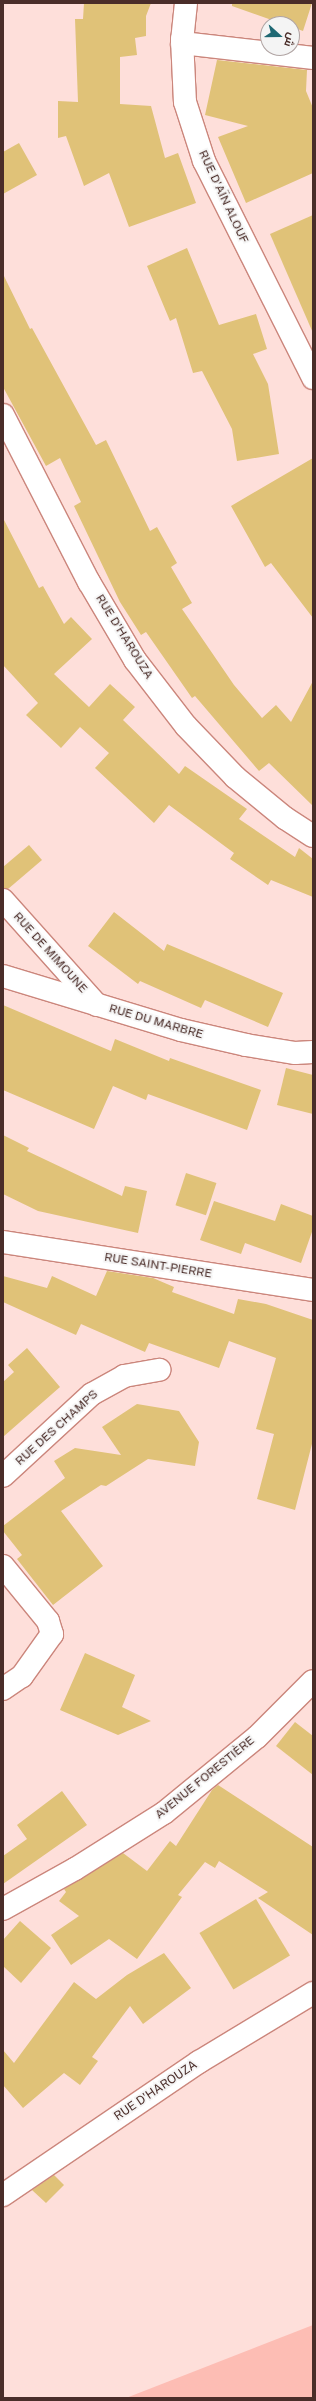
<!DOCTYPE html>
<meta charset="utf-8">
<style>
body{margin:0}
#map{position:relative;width:316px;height:2401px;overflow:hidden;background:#fedfda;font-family:"Public Sans",Cairo,sans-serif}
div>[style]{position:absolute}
.green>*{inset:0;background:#fdbdb4}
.building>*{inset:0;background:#e0c278;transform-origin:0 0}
.roads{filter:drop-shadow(1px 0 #cb867c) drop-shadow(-1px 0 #cb867c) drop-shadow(0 1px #cb867c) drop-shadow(0 -1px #cb867c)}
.minor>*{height:22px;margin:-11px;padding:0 11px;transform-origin:11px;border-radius:11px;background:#fff}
span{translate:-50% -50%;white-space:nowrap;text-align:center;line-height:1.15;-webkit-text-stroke:3.5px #f4f4f4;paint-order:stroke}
.street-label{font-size:12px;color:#4a2d29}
.frame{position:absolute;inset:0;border:4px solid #4a2d29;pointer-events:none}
.north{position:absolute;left:260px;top:16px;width:40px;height:40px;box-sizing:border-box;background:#f4f4f4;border:1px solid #b0a4a3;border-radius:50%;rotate:111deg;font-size:11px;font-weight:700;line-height:16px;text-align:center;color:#4a2d29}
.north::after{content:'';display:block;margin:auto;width:14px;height:18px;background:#1e6873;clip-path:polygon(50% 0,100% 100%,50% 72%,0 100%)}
</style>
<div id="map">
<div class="green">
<div style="clip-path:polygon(313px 2325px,313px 2398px,126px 2398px)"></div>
</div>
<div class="building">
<div style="clip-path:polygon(84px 3px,151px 3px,146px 16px,146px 36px,135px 38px,137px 55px,120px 57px,120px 104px,151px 106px,165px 158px,178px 153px,196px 203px,129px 227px,109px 173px,84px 186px,66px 136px,58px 138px,58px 101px,78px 102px,75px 19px,83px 19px)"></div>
<div style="clip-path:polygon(232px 3px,312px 3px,303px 31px,292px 27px,292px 24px,283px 24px,232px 6px)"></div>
<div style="clip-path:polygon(217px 60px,307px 70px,306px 91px,313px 108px,313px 173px,246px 203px,218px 137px,248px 126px,205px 115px)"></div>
<div style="clip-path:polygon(19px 143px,37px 175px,3px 194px,3px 152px)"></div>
<div style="clip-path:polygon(313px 215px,313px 333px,270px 234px)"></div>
<div style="clip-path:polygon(187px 248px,219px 325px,256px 314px,267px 349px,253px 354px,268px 384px,279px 454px,237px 461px,232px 429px,202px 371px,193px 373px,176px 318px,170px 321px,147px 266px)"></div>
<div style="clip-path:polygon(3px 274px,30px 329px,32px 328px,96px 445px,106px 440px,150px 531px,157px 527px,177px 563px,171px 567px,192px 603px,182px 609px,234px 685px,262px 718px,276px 705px,291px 722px,313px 681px,313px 806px,269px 763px,259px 771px,195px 696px,192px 698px,146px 632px,141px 635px,120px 602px,74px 506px,81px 502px,60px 458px,46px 466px,3px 387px)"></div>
<div style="clip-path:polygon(313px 458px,313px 618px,271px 563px,265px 567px,231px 506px)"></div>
<div style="clip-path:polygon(3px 518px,39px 588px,43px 586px,64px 624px,71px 617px,92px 639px,54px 674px,89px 707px,110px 684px,135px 707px,123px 720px,179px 774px,185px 766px,247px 809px,239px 819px,295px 857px,299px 848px,313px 859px,313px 897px,271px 880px,268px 885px,230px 859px,234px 853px,169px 805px,154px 823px,95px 768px,109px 753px,80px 727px,61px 748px,26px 715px,38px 703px,3px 665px)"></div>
<div style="clip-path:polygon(29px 845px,42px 860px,8px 889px,3px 888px,3px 867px)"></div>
<div style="clip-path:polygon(114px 912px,164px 951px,167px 944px,283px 993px,268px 1027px,205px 1000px,201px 1008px,140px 981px,138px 984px,88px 946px)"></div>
<div style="clip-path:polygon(3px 1005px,111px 1051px,115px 1039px,169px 1061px,170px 1058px,261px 1090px,247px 1130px,148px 1094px,146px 1100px,113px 1086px,94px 1129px,3px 1090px)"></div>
<div style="clip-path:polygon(286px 1068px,313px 1075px,313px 1114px,277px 1105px)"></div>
<div style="clip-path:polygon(3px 1135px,29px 1148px,27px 1151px,122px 1196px,125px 1186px,147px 1191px,138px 1233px,38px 1211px,3px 1194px)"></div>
<div style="left:186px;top:1173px;width:32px;height:34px;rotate:18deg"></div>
<div style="clip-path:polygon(214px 1201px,275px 1221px,281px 1204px,313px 1216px,313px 1229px,301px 1263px,245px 1243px,241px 1254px,200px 1240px)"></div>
<div style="clip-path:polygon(107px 1271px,153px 1278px,174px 1287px,172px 1292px,234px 1314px,238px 1299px,266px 1304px,313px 1320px,313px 1440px,295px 1510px,257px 1499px,274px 1434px,256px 1429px,276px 1358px,229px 1341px,219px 1368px,149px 1343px,145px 1352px,81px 1324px,76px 1335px,3px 1302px,3px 1276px,47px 1288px,52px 1276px,96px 1296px)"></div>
<div style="clip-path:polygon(27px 1348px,60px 1387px,3px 1437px,3px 1382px,14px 1372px,8px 1365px)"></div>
<div style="clip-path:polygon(137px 1404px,179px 1411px,199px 1442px,195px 1466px,148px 1459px,106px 1486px,101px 1485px,61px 1511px,103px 1566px,53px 1605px,17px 1559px,22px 1555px,3px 1531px,3px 1526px,65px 1478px,54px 1461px,75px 1448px,121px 1455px,102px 1427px)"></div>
<div style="clip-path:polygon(85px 1653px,135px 1675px,122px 1707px,151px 1721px,118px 1735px,60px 1710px)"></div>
<div style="clip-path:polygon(295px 1722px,313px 1736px,313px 1775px,276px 1746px)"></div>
<div style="clip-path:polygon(218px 1785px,313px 1847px,313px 1935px,258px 1898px,268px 1892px,219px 1861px,215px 1868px,205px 1862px,178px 1895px,182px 1897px,137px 1959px,109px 1939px,71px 1965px,51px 1935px,79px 1916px,59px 1901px,66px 1892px,64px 1889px,123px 1853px,147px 1871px,170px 1841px,176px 1846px,212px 1790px)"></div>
<div style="clip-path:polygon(62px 1791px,87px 1825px,3px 1884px,3px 1856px,27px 1839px,17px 1825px)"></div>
<div style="left:256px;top:1899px;width:66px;height:66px;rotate:59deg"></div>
<div style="clip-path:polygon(20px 1921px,51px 1948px,21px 1983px,3px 1966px,3px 1940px)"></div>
<div style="clip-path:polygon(164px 1953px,191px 1988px,143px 2024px,130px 2006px,92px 2057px,98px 2061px,80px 2085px,64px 2073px,23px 2108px,3px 2085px,3px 2050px,14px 2063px,74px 1982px,96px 1999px,127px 1975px)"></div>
<div style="clip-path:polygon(54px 2175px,64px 2185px,46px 2203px,32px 2190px)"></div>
</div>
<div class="roads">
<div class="minor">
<div style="left:186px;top:3px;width:36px;rotate:96deg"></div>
<div style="left:182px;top:39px;width:63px;rotate:87.3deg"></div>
<div style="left:185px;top:102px;width:62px;rotate:72.1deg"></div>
<div style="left:204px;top:161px;width:243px;rotate:63.3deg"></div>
<div style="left:182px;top:43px;width:132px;rotate:6.5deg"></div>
<div style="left:3px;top:415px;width:188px;rotate:62.8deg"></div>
<div style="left:89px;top:582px;width:91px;rotate:59.5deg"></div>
<div style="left:135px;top:660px;width:83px;rotate:52.3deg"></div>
<div style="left:186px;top:726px;width:71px;rotate:46.1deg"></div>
<div style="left:235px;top:777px;width:65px;rotate:39.4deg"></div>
<div style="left:285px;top:818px;width:33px;rotate:33deg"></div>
<div style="left:3px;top:900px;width:141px;rotate:48.2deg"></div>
<div style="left:3px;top:976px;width:186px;rotate:16.9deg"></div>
<div style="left:181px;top:1030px;width:67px;rotate:13deg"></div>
<div style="left:246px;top:1045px;width:50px;rotate:9.3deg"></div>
<div style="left:295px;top:1053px;width:18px;rotate:-3deg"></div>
<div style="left:3px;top:1242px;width:314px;rotate:8.8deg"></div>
<div style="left:3px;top:1476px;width:121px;rotate:-42.7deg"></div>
<div style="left:92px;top:1394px;width:37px;rotate:-29deg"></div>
<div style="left:124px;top:1376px;width:36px;rotate:-10deg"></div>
<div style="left:3px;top:1566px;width:71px;rotate:50.7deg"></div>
<div style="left:48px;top:1621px;width:14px;rotate:73deg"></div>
<div style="left:52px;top:1634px;width:52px;rotate:125.5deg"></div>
<div style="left:22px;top:1676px;width:23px;rotate:146deg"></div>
<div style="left:3px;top:1909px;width:82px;rotate:-29.1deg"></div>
<div style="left:75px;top:1869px;width:105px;rotate:-32.2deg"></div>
<div style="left:164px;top:1813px;width:120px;rotate:-39.3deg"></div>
<div style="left:257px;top:1737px;width:79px;rotate:-45deg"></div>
<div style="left:3px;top:2195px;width:237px;rotate:-34.2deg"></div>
<div style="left:199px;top:2062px;width:133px;rotate:-31.2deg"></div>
</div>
</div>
<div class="street-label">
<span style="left:223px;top:197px;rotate:65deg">RUE D'AÏN ALOUF</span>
<span style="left:124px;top:637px;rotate:58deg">RUE D'HAROUZA</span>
<span style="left:50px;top:953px;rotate:48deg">RUE DE MIMOUNE</span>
<span style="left:156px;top:1022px;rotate:16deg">RUE DU MARBRE</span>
<span style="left:158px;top:1266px;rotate:9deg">RUE SAINT-PIERRE</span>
<span style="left:57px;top:1428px;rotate:-42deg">RUE DES CHAMPS</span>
<span style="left:205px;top:1778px;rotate:-39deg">AVENUE FORESTIÈRE</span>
<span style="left:156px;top:2091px;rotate:-34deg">RUE D'HAROUZA</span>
</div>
<div class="frame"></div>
<div class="north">ش</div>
</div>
